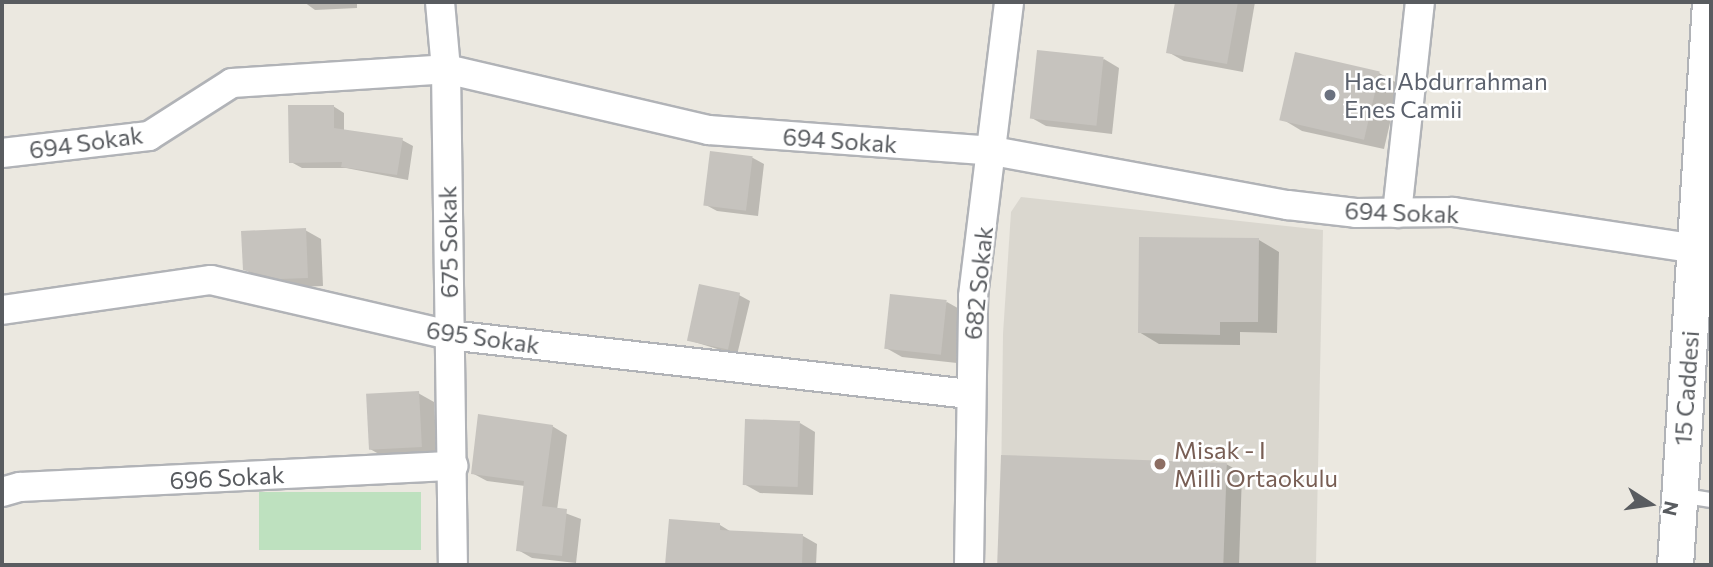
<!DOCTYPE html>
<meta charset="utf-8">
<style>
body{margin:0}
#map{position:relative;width:1713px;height:567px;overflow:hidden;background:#ebe8e0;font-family:Commissioner,sans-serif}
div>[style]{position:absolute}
.education>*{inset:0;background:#dad7cf}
.green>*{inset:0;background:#bee1bf;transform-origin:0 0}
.shadow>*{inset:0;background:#0003}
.building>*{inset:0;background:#c6c3be;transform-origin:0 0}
.roads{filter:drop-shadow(2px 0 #b1b3b7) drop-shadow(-2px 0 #b1b3b7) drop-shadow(0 2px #b1b3b7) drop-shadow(0 -2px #b1b3b7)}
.service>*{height:14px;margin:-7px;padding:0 7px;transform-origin:7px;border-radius:7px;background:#fff}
.minor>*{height:28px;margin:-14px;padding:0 14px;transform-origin:14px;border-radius:14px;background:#fff}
.tertiary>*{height:35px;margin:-17.5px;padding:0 17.5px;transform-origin:17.5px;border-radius:17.5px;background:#fff}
.dots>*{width:19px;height:19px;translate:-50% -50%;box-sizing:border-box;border:4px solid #fff;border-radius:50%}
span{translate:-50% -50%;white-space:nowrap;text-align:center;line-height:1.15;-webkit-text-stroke:5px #fff;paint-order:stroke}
.worship-label{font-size:24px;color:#5b616d}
.left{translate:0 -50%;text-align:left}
.street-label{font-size:24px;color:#595c60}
.education-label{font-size:24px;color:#785e54}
.frame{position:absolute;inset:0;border:4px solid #595c60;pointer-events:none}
.north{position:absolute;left:1615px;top:469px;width:70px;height:70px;-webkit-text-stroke:5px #fff;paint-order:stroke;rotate:102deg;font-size:19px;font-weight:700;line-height:28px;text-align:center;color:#595c60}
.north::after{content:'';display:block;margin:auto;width:24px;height:32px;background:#595c60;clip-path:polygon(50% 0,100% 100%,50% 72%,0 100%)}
</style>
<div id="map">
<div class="education">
<div style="clip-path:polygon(1021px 197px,1323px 230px,1316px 565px,1000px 565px,1003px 334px,1011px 212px)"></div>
</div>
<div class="green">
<div style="left:259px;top:492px;width:162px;height:58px"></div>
</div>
<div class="shadow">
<div style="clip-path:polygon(357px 2px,357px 8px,315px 10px,304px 2px)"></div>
<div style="clip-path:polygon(1177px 2px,1255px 2px,1243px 72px,1184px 61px,1168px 52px)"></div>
<div style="clip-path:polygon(1104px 59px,1119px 68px,1112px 134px,1046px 126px,1030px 117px)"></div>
<div style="clip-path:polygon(1379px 73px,1399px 84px,1384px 149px,1302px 131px,1282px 119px)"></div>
<div style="clip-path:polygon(333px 106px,344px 113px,344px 131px,402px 140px,413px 146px,408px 180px,346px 168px,302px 168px,291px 162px)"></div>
<div style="clip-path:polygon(712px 153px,753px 158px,764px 164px,758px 216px,717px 211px,706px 205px)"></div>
<div style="clip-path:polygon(305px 230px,321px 239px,323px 286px,298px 287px,261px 279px,244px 269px)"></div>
<div style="clip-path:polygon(1259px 240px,1279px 252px,1277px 333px,1240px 332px,1240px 345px,1159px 344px,1139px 332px)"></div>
<div style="clip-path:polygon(739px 295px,750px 301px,737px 355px,688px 340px)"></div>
<div style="clip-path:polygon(947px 302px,963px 311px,957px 363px,902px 357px,886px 348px)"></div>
<div style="clip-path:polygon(418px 393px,434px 402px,437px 455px,386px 458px,370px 449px)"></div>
<div style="clip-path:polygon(800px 423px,815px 432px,813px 495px,760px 493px,744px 484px)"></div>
<div style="clip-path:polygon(552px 426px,567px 435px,557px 510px,581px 519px,576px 563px,532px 558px,518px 550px,525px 486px,487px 481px,472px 473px)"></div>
<div style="clip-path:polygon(1002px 457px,1226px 464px,1242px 473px,1239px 565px,999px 565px)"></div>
<div style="clip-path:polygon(671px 521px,720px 525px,733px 533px,803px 536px,817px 544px,816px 565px,667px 565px)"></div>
</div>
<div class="building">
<div style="clip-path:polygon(1175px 2px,1238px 2px,1227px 64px,1166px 53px)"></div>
<div style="left:1037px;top:50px;width:67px;height:69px;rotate:6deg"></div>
<div style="left:1295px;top:52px;width:87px;height:70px;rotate:13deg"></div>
<div style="clip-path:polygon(288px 105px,334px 105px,334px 128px,403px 138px,397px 175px,341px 167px,342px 162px,289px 163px)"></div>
<div style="left:710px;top:151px;width:43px;height:55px;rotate:7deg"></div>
<div style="clip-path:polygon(306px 228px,308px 278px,280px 279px,243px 270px,241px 231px)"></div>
<div style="clip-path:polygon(1139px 237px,1259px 238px,1258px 322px,1220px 322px,1220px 335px,1138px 333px)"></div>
<div style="left:699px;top:284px;width:42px;height:58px;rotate:12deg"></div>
<div style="left:890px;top:294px;width:57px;height:55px;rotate:6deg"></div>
<div style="left:419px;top:391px;width:56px;height:53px;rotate:87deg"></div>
<div style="clip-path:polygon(478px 414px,553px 425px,542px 506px,567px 509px,562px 556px,516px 551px,524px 481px,471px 474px)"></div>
<div style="left:745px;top:419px;width:55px;height:66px;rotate:2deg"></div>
<div style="left:1001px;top:455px;width:226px;height:110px;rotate:2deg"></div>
<div style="clip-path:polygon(669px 519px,720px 523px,720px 530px,803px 534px,802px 565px,665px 565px)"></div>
</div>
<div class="roads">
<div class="service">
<div style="left:1679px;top:495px;width:32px;rotate:9deg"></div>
</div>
<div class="minor">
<div style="left:440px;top:2px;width:67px;rotate:84.9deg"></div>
<div style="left:446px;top:69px;width:496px;rotate:89.2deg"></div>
<div style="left:2px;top:153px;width:148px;rotate:-6.6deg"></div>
<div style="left:149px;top:136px;width:98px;rotate:-32.6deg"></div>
<div style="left:232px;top:83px;width:214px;rotate:-3.7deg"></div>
<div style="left:446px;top:69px;width:270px;rotate:13.1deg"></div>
<div style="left:709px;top:130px;width:285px;rotate:4.2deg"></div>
<div style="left:993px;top:151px;width:300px;rotate:10.4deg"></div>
<div style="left:1288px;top:205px;width:68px;rotate:6.7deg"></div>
<div style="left:1356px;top:213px;width:97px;rotate:-0.6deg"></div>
<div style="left:1453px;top:212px;width:261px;rotate:8.6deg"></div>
<div style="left:1397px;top:213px;width:212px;rotate:-83.8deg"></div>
<div style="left:2px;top:310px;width:211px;rotate:-8.2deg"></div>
<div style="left:211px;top:280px;width:244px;rotate:13deg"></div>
<div style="left:449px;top:335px;width:523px;rotate:6.47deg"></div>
<div style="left:2px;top:492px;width:19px;rotate:-16deg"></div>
<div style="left:20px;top:487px;width:434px;rotate:-2.8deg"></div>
<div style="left:969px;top:565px;width:269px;rotate:-89.1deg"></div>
<div style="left:973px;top:296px;width:296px;rotate:-83deg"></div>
</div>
<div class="tertiary">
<div style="left:1675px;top:565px;width:564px;rotate:-86.44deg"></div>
</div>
</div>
<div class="dots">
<div style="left:1330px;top:95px;background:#6b7280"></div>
<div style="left:1160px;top:464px;background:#8d6e63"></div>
</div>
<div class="worship-label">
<span class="left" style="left:1344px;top:95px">Hacı Abdurrahman<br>Enes Camii</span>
</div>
<div class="street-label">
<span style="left:840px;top:140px;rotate:4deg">694 Sokak</span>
<span style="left:86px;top:142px;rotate:-8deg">694 Sokak</span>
<span style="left:1402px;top:212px;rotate:2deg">694 Sokak</span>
<span style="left:448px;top:242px;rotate:-91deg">675 Sokak</span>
<span style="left:978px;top:283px;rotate:-84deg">682 Sokak</span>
<span style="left:483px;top:337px;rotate:8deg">695 Sokak</span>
<span style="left:1686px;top:388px;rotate:-86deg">15 Caddesi</span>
<span style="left:227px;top:477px;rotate:-3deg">696 Sokak</span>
</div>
<div class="education-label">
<span class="left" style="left:1174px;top:464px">Misak - I<br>Milli Ortaokulu</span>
</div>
<div class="frame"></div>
<div class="north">N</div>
</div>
